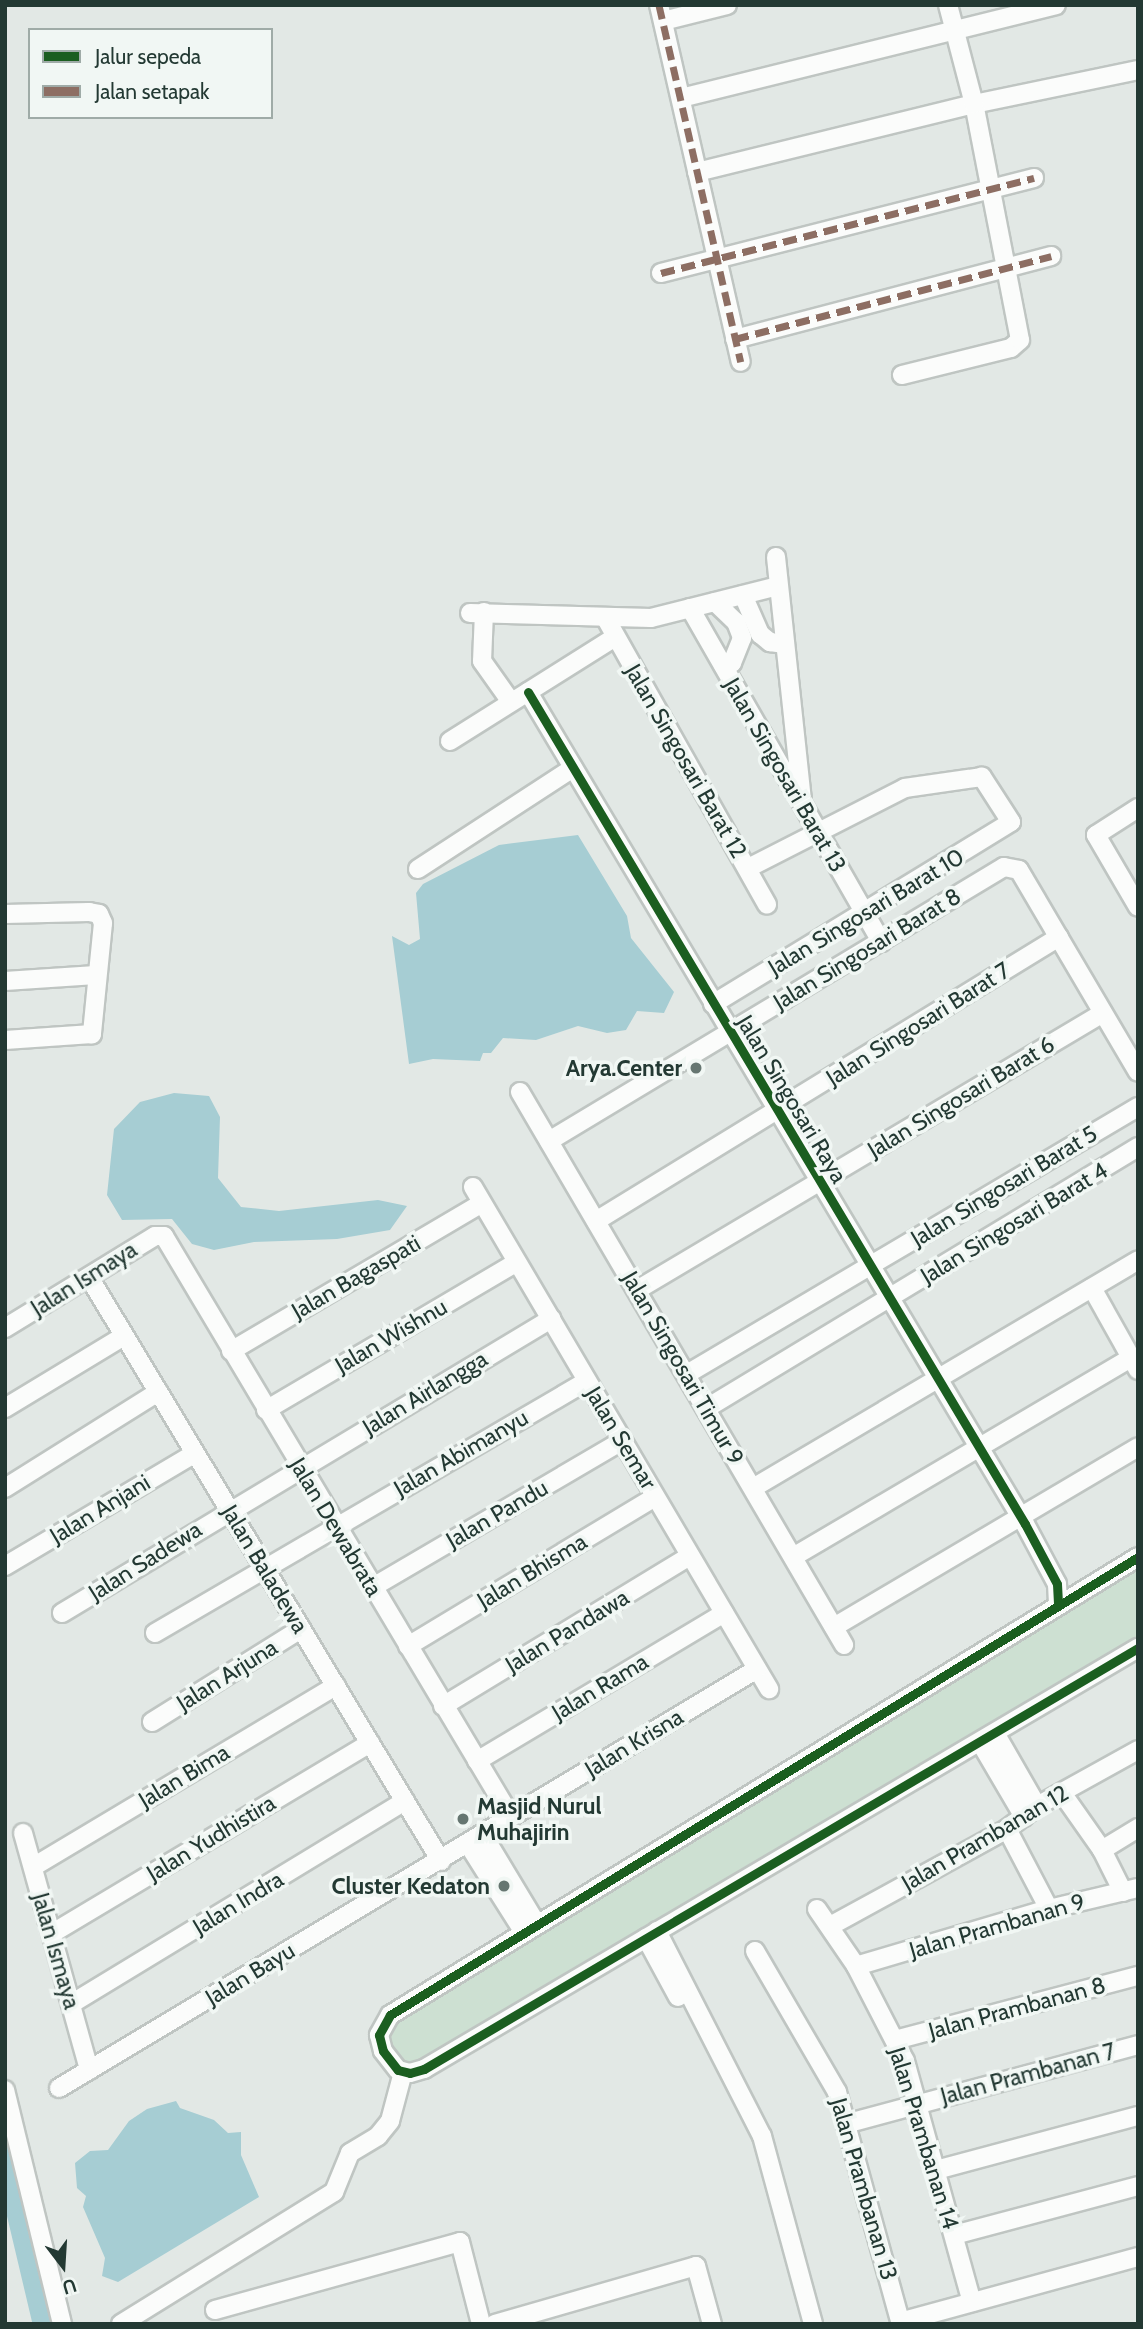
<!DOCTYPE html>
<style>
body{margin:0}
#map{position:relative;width:1143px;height:2329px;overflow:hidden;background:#e2e8e5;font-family:Cabin,sans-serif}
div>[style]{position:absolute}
.green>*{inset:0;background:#cde0d2}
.water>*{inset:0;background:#a6cdd3}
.river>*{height:32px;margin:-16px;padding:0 16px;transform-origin:16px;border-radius:16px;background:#a6cdd3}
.roads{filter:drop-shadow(2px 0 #bfc5c2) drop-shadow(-2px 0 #bfc5c2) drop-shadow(0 2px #bfc5c2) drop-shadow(0 -2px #bfc5c2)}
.street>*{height:18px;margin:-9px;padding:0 9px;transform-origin:9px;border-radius:9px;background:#fbfcfb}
.quiet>*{height:7px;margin-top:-3.5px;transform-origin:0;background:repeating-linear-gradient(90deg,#8d6e63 0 14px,transparent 0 21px)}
.cycleway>*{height:9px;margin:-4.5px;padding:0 4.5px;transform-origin:4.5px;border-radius:4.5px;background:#1b5e20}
.dots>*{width:19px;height:19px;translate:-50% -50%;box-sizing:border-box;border:4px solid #f1f7f4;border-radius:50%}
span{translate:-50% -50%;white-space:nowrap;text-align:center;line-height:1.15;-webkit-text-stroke:7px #f1f7f4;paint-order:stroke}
.street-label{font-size:23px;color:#233933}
.poi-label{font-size:23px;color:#233933;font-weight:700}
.right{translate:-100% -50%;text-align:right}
.left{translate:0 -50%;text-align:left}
.frame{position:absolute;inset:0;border:7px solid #233933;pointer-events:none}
.legend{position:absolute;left:28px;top:28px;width:245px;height:91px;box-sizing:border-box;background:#f1f7f4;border:2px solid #9faba7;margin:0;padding:9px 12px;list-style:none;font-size:21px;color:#233933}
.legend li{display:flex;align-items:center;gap:14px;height:35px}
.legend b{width:35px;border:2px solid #9faba7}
.north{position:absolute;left:28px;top:2231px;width:70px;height:70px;-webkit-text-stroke:5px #f1f7f4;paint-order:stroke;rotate:163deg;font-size:19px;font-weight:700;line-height:28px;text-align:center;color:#233933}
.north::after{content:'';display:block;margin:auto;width:24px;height:32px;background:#233933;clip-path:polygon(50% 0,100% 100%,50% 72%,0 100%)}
</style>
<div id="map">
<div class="green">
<div style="clip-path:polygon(1138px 1557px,1138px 1648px,424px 2069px,398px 2070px,382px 2026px,1058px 1605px,1063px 1581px,1080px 1592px)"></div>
<div style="clip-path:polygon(5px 2090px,62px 2324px,49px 2324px,34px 2264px,5px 2141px)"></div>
</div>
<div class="water">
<div style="clip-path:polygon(578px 835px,627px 916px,631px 938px,674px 992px,664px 1013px,637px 1011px,626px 1030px,607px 1033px,578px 1026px,536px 1040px,503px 1038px,491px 1053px,483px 1053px,480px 1061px,433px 1059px,409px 1064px,392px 936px,409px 945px,420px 939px,416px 893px,423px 884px,499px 845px)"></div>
<div style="clip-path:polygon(174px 1093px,209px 1096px,220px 1117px,218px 1178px,241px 1207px,279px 1211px,378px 1200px,407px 1206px,390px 1230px,337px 1239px,254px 1242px,214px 1250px,192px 1244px,172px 1219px,122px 1220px,107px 1195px,114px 1129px,140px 1102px)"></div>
<div style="clip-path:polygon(176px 2101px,180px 2108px,214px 2120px,228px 2133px,241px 2132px,241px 2155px,259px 2197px,118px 2282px,102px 2276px,105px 2258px,83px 2207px,86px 2196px,77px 2188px,75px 2163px,90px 2151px,108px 2150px,129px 2121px,147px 2109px)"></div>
</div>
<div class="river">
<div style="left:5px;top:2138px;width:191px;rotate:76.7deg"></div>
</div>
<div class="roads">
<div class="street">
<div style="left:659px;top:5px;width:366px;rotate:77.1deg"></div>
<div style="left:663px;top:21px;width:66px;rotate:-14deg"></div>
<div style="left:681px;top:98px;width:386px;rotate:-13.9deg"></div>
<div style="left:697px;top:172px;width:285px;rotate:-13.8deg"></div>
<div style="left:974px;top:104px;width:167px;rotate:-11.7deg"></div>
<div style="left:661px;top:273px;width:385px;rotate:-14.3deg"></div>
<div style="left:735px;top:339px;width:327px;rotate:-14.7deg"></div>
<div style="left:902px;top:375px;width:112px;rotate:-13.9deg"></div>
<div style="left:1011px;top:348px;width:12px;rotate:-42deg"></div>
<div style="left:1020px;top:340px;width:240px;rotate:-101deg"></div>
<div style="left:974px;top:104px;width:102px;rotate:-104.7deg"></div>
<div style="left:776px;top:557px;width:243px;rotate:83.9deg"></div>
<div style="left:743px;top:595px;width:43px;rotate:66.4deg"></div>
<div style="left:760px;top:634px;width:13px;rotate:39deg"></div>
<div style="left:770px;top:642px;width:15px;rotate:8deg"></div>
<div style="left:715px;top:602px;width:29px;rotate:44deg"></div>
<div style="left:736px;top:622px;width:17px;rotate:69deg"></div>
<div style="left:742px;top:638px;width:27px;rotate:112deg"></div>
<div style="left:732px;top:663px;width:9px;rotate:162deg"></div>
<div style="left:690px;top:608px;width:385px;rotate:60.2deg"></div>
<div style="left:484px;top:612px;width:49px;rotate:92.3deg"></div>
<div style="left:482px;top:661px;width:50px;rotate:54.7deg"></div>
<div style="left:470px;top:613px;width:181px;rotate:1.6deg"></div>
<div style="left:651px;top:618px;width:131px;rotate:-14.1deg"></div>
<div style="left:605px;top:617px;width:330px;rotate:60.6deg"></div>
<div style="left:528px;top:692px;width:969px;rotate:59.15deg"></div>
<div style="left:1025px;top:1524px;width:68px;rotate:61.9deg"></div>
<div style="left:1057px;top:1584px;width:21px;rotate:87deg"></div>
<div style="left:450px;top:741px;width:195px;rotate:-32.2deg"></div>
<div style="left:1138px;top:808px;width:50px;rotate:147.3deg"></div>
<div style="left:1096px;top:835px;width:83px;rotate:59.7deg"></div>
<div style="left:418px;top:869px;width:185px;rotate:-33.1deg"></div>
<div style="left:5px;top:914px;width:84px;rotate:-1.4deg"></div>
<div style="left:89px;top:912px;width:10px;rotate:11deg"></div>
<div style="left:99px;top:914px;width:10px;rotate:66deg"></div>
<div style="left:103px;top:923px;width:112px;rotate:95.7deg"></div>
<div style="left:92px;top:1034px;width:87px;rotate:176.1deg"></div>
<div style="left:5px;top:981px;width:91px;rotate:-3.8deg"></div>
<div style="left:713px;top:1004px;width:349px;rotate:-31.4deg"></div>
<div style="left:1011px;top:822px;width:54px;rotate:-122.8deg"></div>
<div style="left:982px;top:777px;width:78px;rotate:171.9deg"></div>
<div style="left:905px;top:788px;width:176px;rotate:153deg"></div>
<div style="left:520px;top:1092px;width:641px;rotate:59.63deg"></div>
<div style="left:549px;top:1141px;width:531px;rotate:-31.06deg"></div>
<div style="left:1004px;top:867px;width:15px;rotate:11deg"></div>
<div style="left:1019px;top:870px;width:234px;rotate:59.5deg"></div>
<div style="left:473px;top:1187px;width:583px;rotate:59.47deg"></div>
<div style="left:596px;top:1221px;width:543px;rotate:-31.52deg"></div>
<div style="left:89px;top:1277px;width:682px;rotate:58.92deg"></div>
<div style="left:1092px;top:1288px;width:94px;rotate:60.7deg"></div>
<div style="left:637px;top:1290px;width:542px;rotate:-30.73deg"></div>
<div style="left:5px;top:1328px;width:176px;rotate:-31.5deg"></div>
<div style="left:155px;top:1236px;width:9px"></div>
<div style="left:164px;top:1236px;width:677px;rotate:59.15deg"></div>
<div style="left:231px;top:1351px;width:291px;rotate:-30.5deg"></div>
<div style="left:687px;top:1374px;width:524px;rotate:-30.63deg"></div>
<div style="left:5px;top:1408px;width:139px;rotate:-31.2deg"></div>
<div style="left:707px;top:1408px;width:504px;rotate:-31.2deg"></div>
<div style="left:266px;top:1410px;width:291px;rotate:-30.5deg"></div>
<div style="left:5px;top:1488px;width:181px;rotate:-32.1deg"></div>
<div style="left:753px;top:1488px;width:447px;rotate:-30.6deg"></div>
<div style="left:793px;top:1557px;width:392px;rotate:-30.5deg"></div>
<div style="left:1138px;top:1557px;width:877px;rotate:148.52deg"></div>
<div style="left:390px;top:2015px;width:23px;rotate:119deg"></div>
<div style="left:379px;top:2035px;width:16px;rotate:76deg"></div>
<div style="left:383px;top:2051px;width:24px;rotate:52deg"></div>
<div style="left:398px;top:2070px;width:12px;rotate:14deg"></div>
<div style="left:410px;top:2073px;width:15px;rotate:-16deg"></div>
<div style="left:424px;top:2069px;width:829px;rotate:-30.53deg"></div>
<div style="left:5px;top:1566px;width:221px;rotate:-30.7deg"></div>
<div style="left:373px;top:1587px;width:289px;rotate:-30.4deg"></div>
<div style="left:62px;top:1613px;width:571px;rotate:-31.02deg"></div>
<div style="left:834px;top:1627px;width:353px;rotate:-30.6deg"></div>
<div style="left:155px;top:1633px;width:500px;rotate:-30.26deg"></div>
<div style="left:408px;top:1646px;width:288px;rotate:-31.1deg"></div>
<div style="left:443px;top:1706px;width:289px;rotate:-31.3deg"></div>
<div style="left:152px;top:1722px;width:176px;rotate:-32deg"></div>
<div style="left:995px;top:1733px;width:84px;rotate:60.1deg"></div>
<div style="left:980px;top:1742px;width:87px;rotate:59.6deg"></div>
<div style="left:477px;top:1761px;width:288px;rotate:-30.9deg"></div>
<div style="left:1062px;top:1793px;width:70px;rotate:54.9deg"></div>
<div style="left:1102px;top:1850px;width:47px;rotate:63.4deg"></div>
<div style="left:1007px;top:1829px;width:90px;rotate:62.3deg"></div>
<div style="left:23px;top:1833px;width:246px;rotate:74.4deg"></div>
<div style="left:483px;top:1835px;width:103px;rotate:58.9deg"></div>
<div style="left:468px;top:1844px;width:103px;rotate:57.7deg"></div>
<div style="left:1102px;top:1850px;width:42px;rotate:-31.4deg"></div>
<div style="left:33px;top:1867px;width:353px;rotate:-30.9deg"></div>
<div style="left:817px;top:1909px;width:69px;rotate:55.6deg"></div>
<div style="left:856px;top:1966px;width:107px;rotate:62.7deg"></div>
<div style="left:905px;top:2061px;width:250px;rotate:74.5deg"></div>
<div style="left:832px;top:1925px;width:200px;rotate:-28.7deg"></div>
<div style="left:1007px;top:1829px;width:38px;rotate:-37deg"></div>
<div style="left:1037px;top:1806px;width:115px;rotate:-29deg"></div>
<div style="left:657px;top:1931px;width:230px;rotate:62.9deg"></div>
<div style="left:762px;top:2136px;width:195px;rotate:74.8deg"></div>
<div style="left:51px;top:1934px;width:372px;rotate:-30.9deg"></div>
<div style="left:646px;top:1938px;width:67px;rotate:61.5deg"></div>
<div style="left:755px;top:1951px;width:163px;rotate:59.8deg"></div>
<div style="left:837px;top:2092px;width:241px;rotate:74.6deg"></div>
<div style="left:856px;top:1966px;width:201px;rotate:-16.5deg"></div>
<div style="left:1049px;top:1909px;width:91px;rotate:-13.3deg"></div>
<div style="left:71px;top:2004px;width:391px;rotate:-31.3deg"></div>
<div style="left:895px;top:2040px;width:251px;rotate:-14.8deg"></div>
<div style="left:59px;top:2088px;width:814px;rotate:-30.98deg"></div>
<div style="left:5px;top:2090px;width:241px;rotate:76.3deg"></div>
<div style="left:849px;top:2123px;width:299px;rotate:-15.1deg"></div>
<div style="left:936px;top:2170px;width:209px;rotate:-15deg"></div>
<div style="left:954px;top:2235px;width:190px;rotate:-14.9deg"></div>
<div style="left:215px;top:2310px;width:254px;rotate:-15.5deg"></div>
<div style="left:460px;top:2242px;width:85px;rotate:75.6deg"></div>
<div style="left:900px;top:2322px;width:247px;rotate:-15.3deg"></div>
<div style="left:121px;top:2324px;width:251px;rotate:-31.8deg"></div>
<div style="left:334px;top:2192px;width:42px;rotate:-67.7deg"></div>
<div style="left:350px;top:2153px;width:33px;rotate:-31deg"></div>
<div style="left:378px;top:2136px;width:19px;rotate:-51deg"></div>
<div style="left:390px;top:2121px;width:51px;rotate:-75.1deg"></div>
<div style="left:495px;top:2324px;width:209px;rotate:-16.1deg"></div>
<div style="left:696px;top:2266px;width:60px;rotate:74.6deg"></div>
</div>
</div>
<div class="quiet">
<div style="left:659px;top:5px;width:366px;rotate:77.1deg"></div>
<div style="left:661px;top:273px;width:385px;rotate:-14.3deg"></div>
<div style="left:735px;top:339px;width:327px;rotate:-14.7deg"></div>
</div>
<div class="cycleway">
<div style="left:528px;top:692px;width:969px;rotate:59.15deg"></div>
<div style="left:1025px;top:1524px;width:68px;rotate:61.9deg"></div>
<div style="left:1057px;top:1584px;width:21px;rotate:87deg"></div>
<div style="left:1138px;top:1557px;width:877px;rotate:148.52deg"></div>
<div style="left:390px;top:2015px;width:23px;rotate:119deg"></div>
<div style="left:379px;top:2035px;width:16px;rotate:76deg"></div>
<div style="left:383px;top:2051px;width:24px;rotate:52deg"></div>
<div style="left:398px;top:2070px;width:12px;rotate:14deg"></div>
<div style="left:410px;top:2073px;width:15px;rotate:-16deg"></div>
<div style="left:424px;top:2069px;width:829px;rotate:-30.53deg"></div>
</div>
<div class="dots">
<div style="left:696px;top:1068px;background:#667671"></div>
<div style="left:463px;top:1819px;background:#667671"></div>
<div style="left:504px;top:1886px;background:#667671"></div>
</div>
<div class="street-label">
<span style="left:686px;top:761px;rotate:60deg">Jalan Singosari Barat 12</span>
<span style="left:785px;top:775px;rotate:60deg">Jalan Singosari Barat 13</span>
<span style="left:866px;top:912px;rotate:-31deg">Jalan Singosari Barat 10</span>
<span style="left:867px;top:949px;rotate:-31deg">Jalan Singosari Barat 8</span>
<span style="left:918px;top:1024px;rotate:-32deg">Jalan Singosari Barat 7</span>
<span style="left:961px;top:1097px;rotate:-31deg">Jalan Singosari Barat 6</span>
<span style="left:792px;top:1099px;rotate:59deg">Jalan Singosari Raya</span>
<span style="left:1004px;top:1186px;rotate:-31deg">Jalan Singosari Barat 5</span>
<span style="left:1014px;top:1223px;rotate:-31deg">Jalan Singosari Barat 4</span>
<span style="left:356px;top:1277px;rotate:-30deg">Jalan Bagaspati</span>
<span style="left:84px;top:1279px;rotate:-32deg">Jalan Ismaya</span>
<span style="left:391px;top:1336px;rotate:-30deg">Jalan Wishnu</span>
<span style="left:683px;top:1368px;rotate:60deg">Jalan Singosari Timur 9</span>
<span style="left:425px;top:1393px;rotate:-31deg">Jalan Airlangga</span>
<span style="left:621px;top:1438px;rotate:59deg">Jalan Semar</span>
<span style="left:461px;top:1453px;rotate:-30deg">Jalan Abimanyu</span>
<span style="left:100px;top:1509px;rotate:-31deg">Jalan Anjani</span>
<span style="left:497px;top:1514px;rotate:-30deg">Jalan Pandu</span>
<span style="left:336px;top:1527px;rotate:59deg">Jalan Dewabrata</span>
<span style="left:145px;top:1561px;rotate:-32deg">Jalan Sadewa</span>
<span style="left:265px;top:1569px;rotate:59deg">Jalan Baladewa</span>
<span style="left:532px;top:1571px;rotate:-31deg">Jalan Bhisma</span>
<span style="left:567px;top:1631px;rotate:-31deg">Jalan Pandawa</span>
<span style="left:227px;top:1675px;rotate:-32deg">Jalan Arjuna</span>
<span style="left:600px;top:1687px;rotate:-31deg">Jalan Rama</span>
<span style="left:634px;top:1743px;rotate:-31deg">Jalan Krisna</span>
<span style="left:184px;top:1776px;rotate:-31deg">Jalan Bima</span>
<span style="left:211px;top:1838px;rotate:-31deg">Jalan Yudhistira</span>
<span style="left:985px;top:1838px;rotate:-30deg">Jalan Prambanan 12</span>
<span style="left:238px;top:1903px;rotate:-31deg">Jalan Indra</span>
<span style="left:997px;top:1926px;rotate:-16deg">Jalan Prambanan 9</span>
<span style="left:56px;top:1951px;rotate:74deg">Jalan Ismaya</span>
<span style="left:250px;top:1974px;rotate:-31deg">Jalan Bayu</span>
<span style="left:1017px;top:2008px;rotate:-15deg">Jalan Prambanan 8</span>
<span style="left:1028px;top:2074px;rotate:-15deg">Jalan Prambanan 7</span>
<span style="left:924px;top:2138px;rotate:73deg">Jalan Prambanan 14</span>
<span style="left:864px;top:2189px;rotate:74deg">Jalan Prambanan 13</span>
</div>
<div class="poi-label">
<span class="right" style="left:682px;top:1068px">Arya.Center</span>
<span class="left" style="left:477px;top:1819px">Masjid Nurul<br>Muhajirin</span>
<span class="right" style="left:490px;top:1886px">Cluster Kedaton</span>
</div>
<div class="frame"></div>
<ul class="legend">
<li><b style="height:9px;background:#1b5e20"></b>Jalur sepeda</li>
<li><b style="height:9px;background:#8d6e63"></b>Jalan setapak</li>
</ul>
<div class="north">U</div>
</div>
